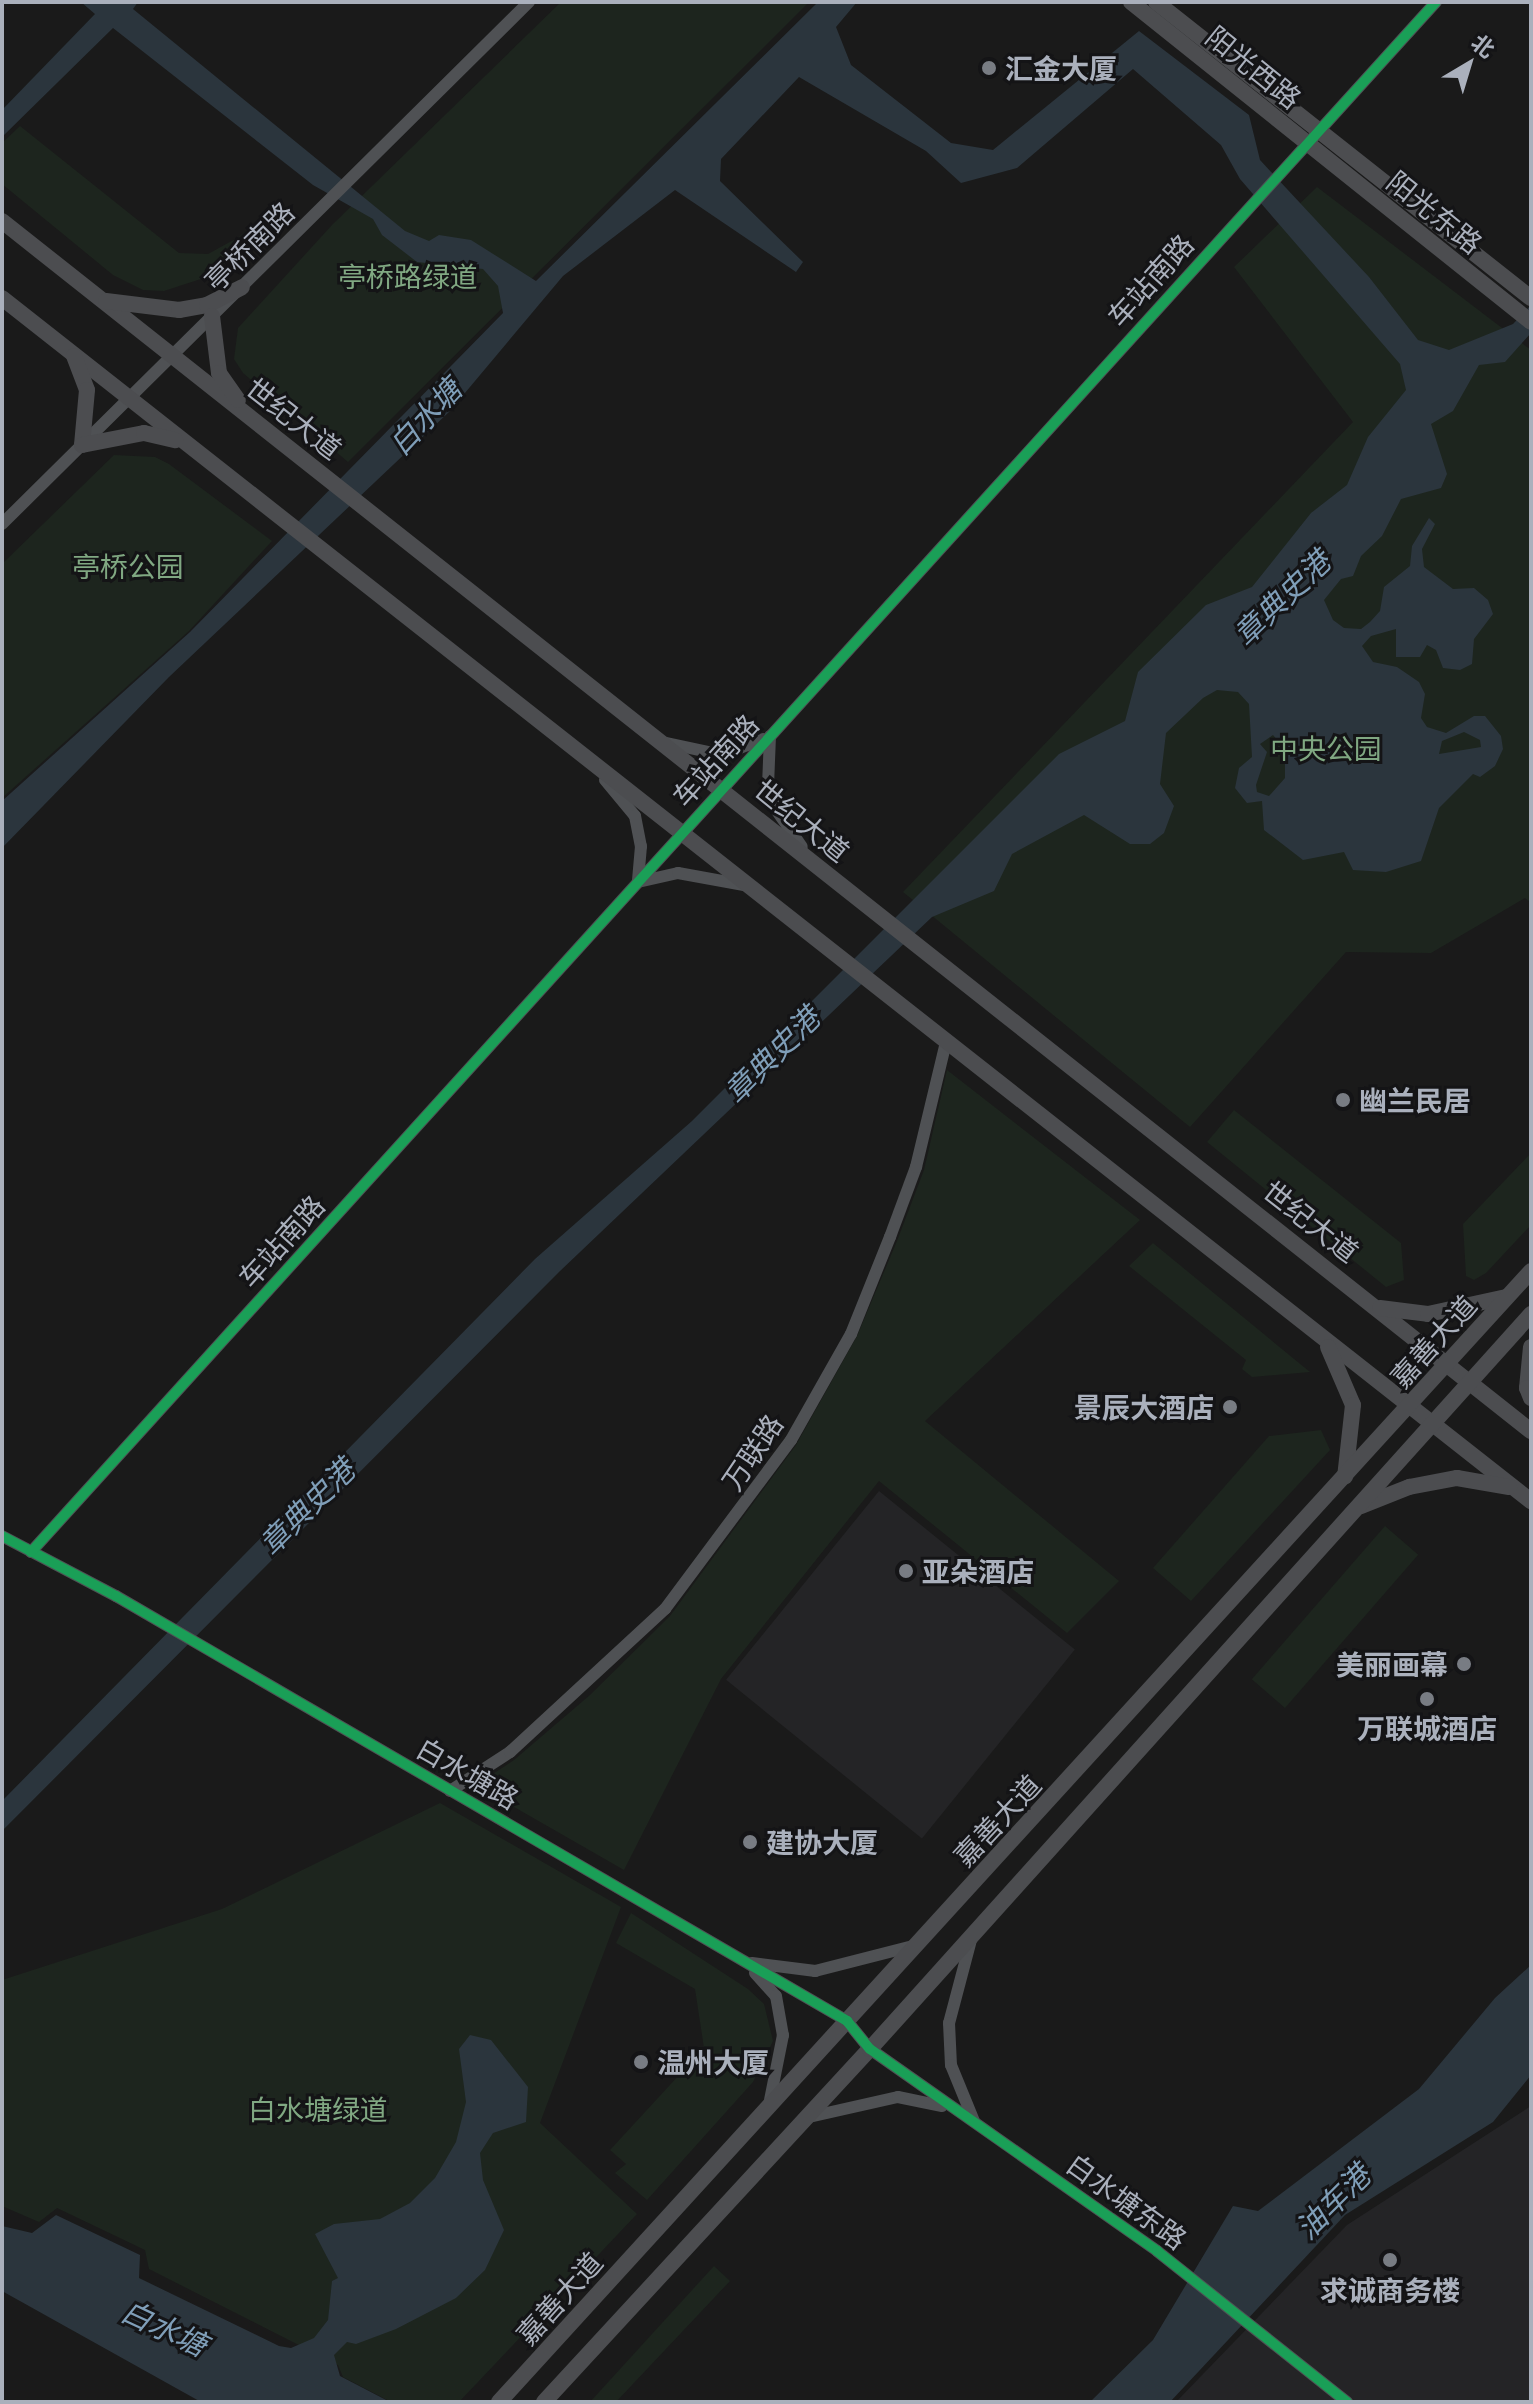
<!DOCTYPE html>
<meta charset="utf-8">
<style>
body{margin:0}
#map{position:relative;width:1533px;height:2404px;overflow:hidden;background:#1a1a1a;font-family:"Noto Sans","Noto Sans SC",sans-serif}
div>[style]{position:absolute}
.built>*{inset:0;background:#242426;transform-origin:0 0}
.green>*{inset:0;background:#1d251e;transform-origin:0 0}
.water>*{inset:0;background:#2b353d}
.minor>*{height:12px;margin:-6px;padding:0 6px;transform-origin:6px;border-radius:6px;background:#4f5154}
.major>*{height:16px;margin:-8px;padding:0 8px;transform-origin:8px;border-radius:8px;background:#4c4d50}
.cycleway>*{height:10px;margin:-5px;padding:0 5px;transform-origin:5px;border-radius:5px;background:#1a9f57}
.dots>*{width:22px;height:22px;translate:-50% -50%;box-sizing:border-box;border:4px solid #141416;border-radius:50%}
span{translate:-50% -50%;white-space:nowrap;text-align:center;line-height:1.15;-webkit-text-stroke:6px #141416;paint-order:stroke}
.street-label{font-size:28px;color:#aab0bc}
.poi-label{font-size:28px;color:#aab0bc;font-weight:700}
.left{translate:0 -50%;text-align:left}
.right{translate:-100% -50%;text-align:right}
.park-label{font-size:28px;color:#80a882}
.water-label{font-size:30px;color:#7f9eb8;font-style:italic}
.frame{position:absolute;inset:0;border:4px solid #aab0bc;pointer-events:none}
.north{position:absolute;left:1429px;top:24px;width:80px;height:80px;-webkit-text-stroke:6px #141416;paint-order:stroke;rotate:38deg;font-size:22px;font-weight:700;line-height:32px;text-align:center;color:#aab0bc}
.north::after{content:'';display:block;margin:auto;width:28px;height:36px;background:#aab0bc;clip-path:polygon(50% 0,100% 100%,50% 72%,0 100%)}
</style>
<div id="map">
<div class="built">
<div style="left:879px;top:1491px;width:252px;height:243px;rotate:39deg"></div>
<div style="clip-path:polygon(1531px 2106px,1531px 2402px,1176px 2402px,1347px 2225px)"></div>
</div>
<div class="green">
<div style="clip-path:polygon(561px 2px,809px 2px,348px 462px,243px 373px,234px 359px,238px 328px,332px 225px)"></div>
<div style="clip-path:polygon(20px 126px,179px 253px,208px 254px,239px 237px,278px 201px,288px 209px,210px 276px,164px 291px,143px 290px,113px 275px,2px 184px,2px 143px)"></div>
<div style="clip-path:polygon(1317px 187px,1531px 350px,1531px 903px,1525px 898px,1431px 953px,1346px 952px,1190px 1127px,903px 892px,1353px 422px,1234px 267px)"></div>
<div style="clip-path:polygon(114px 455px,155px 457px,169px 464px,272px 541px,189px 631px,2px 798px,2px 564px)"></div>
<div style="clip-path:polygon(947px 1070px,1140px 1220px,925px 1421px,1119px 1581px,1067px 1633px,879px 1481px,721px 1679px,624px 1870px,476px 1785px,514px 1760px,590px 1695px,670px 1616px,796px 1445px,857px 1336px,897px 1241px,924px 1170px)"></div>
<div style="clip-path:polygon(1234px 1110px,1401px 1243px,1404px 1280px,1386px 1287px,1207px 1142px)"></div>
<div style="clip-path:polygon(1531px 1153px,1531px 1225px,1486px 1273px,1474px 1280px,1466px 1276px,1463px 1224px)"></div>
<div style="clip-path:polygon(1153px 1243px,1310px 1372px,1252px 1377px,1242px 1369px,1246px 1360px,1129px 1266px)"></div>
<div style="clip-path:polygon(1321px 1430px,1330px 1450px,1191px 1601px,1153px 1568px,1269px 1436px)"></div>
<div style="left:1385px;top:1526px;width:44px;height:203px;rotate:41deg"></div>
<div style="clip-path:polygon(440px 1803px,621px 1907px,540px 2123px,637px 2214px,459px 2402px,391px 2402px,343px 2377px,338px 2365px,149px 2269px,145px 2250px,57px 2208px,39px 2222px,2px 2206px,2px 1980px,222px 1909px)"></div>
<div style="clip-path:polygon(631px 1913px,748px 1989px,764px 2004px,773px 2041px,753px 2082px,647px 2200px,615px 2173px,626px 2164px,610px 2150px,704px 2048px,695px 1989px,616px 1943px)"></div>
<div style="clip-path:polygon(714px 2266px,730px 2281px,616px 2402px,590px 2402px)"></div>
</div>
<div class="water">
<div style="clip-path:polygon(evenodd,81px 2px,138px 2px,133px 9px,405px 231px,429px 241px,439px 235px,471px 240px,536px 281px,818px 2px,857px 2px,836px 27px,851px 65px,951px 143px,993px 150px,1139px 31px,1249px 115px,1260px 160px,1369px 277px,1418px 340px,1449px 350px,1513px 324px,1531px 305px,1531px 333px,1505px 362px,1479px 365px,1453px 411px,1431px 424px,1447px 474px,1441px 488px,1401px 499px,1382px 536px,1361px 556px,1353px 576px,1341px 579px,1324px 600px,1333px 620px,1344px 628px,1361px 629px,1370px 622px,1380px 611px,1384px 587px,1410px 566px,1412px 546px,1429px 518px,1435px 524px,1422px 549px,1424px 567px,1453px 589px,1474px 588px,1488px 600px,1493px 614px,1474px 639px,1472px 664px,1460px 670px,1443px 668px,1436px 650px,1427px 645px,1420px 657px,1396px 657px,1396px 629px,1371px 636px,1362px 646px,1373px 662px,1397px 667px,1419px 682px,1425px 694px,1421px 718px,1427px 727px,1446px 733px,1474px 716px,1485px 716px,1501px 736px,1503px 749px,1495px 766px,1480px 777px,1473px 774px,1439px 808px,1421px 861px,1386px 872px,1353px 870px,1344px 852px,1303px 860px,1264px 830px,1262px 801px,1247px 803px,1235px 788px,1239px 768px,1252px 757px,1249px 704px,1238px 692px,1217px 690px,1203px 698px,1166px 733px,1160px 784px,1174px 806px,1164px 833px,1150px 844px,1130px 844px,1084px 815px,1012px 854px,994px 891px,932px 917px,559px 1272px,2px 1831px,2px 1801px,535px 1259px,692px 1121px,1059px 754px,1125px 721px,1138px 672px,1206px 605px,1252px 587px,1311px 513px,1347px 485px,1368px 437px,1406px 390px,1400px 364px,1240px 179px,1221px 145px,1133px 69px,1017px 168px,961px 183px,926px 151px,799px 77px,721px 159px,720px 181px,803px 262px,796px 272px,675px 190px,563px 276px,449px 412px,169px 677px,2px 848px,2px 801px,190px 632px,503px 313px,498px 286px,483px 269px,417px 262px,382px 235px,373px 219px,313px 185px,113px 28px,2px 137px,2px 110px,95px 14px,81px 2px,1464px 732px,1480px 740px,1481px 747px,1439px 754px,1442px 741px,1464px 732px,81px 2px,1273px 735px,1285px 749px,1285px 778px,1269px 796px,1257px 792px,1256px 785px,1267px 752px,1260px 744px,1273px 735px)"></div>
<div style="clip-path:polygon(1531px 1965px,1531px 2075px,1493px 2122px,1345px 2215px,1170px 2402px,1090px 2402px,1153px 2340px,1233px 2206px,1258px 2211px,1419px 2089px,1495px 1998px)"></div>
<div style="clip-path:polygon(470px 2035px,491px 2040px,528px 2087px,526px 2122px,493px 2133px,480px 2153px,483px 2180px,504px 2230px,485px 2270px,456px 2298px,396px 2329px,356px 2344px,347px 2342px,334px 2355px,340px 2376px,390px 2402px,201px 2402px,2px 2291px,2px 2226px,32px 2233px,56px 2215px,140px 2255px,139px 2278px,279px 2346px,291px 2348px,314px 2338px,328px 2320px,332px 2281px,338px 2278px,315px 2234px,334px 2224px,380px 2219px,410px 2203px,435px 2178px,456px 2142px,466px 2102px,459px 2049px)"></div>
</div>
<div class="minor">
<div style="left:2px;top:524px;width:742px;rotate:-44.73deg"></div>
<div style="left:770px;top:736px;width:49px;rotate:92.3deg"></div>
<div style="left:768px;top:785px;width:24px;rotate:73deg"></div>
<div style="left:775px;top:808px;width:47px;rotate:55.3deg"></div>
<div style="left:662px;top:742px;width:61px;rotate:12.2deg"></div>
<div style="left:722px;top:755px;width:44px;rotate:-21.3deg"></div>
<div style="left:605px;top:780px;width:47px;rotate:50.2deg"></div>
<div style="left:635px;top:816px;width:31px;rotate:79deg"></div>
<div style="left:641px;top:846px;width:36px;rotate:95deg"></div>
<div style="left:638px;top:882px;width:41px;rotate:-12.7deg"></div>
<div style="left:678px;top:873px;width:67px;rotate:10.3deg"></div>
<div style="left:2px;top:1536px;width:129px;rotate:27.8deg"></div>
<div style="left:116px;top:1596px;width:846px;rotate:30.17deg"></div>
<div style="left:847px;top:2021px;width:36px;rotate:51deg"></div>
<div style="left:870px;top:2049px;width:351px;rotate:35.1deg"></div>
<div style="left:1157px;top:2251px;width:243px;rotate:38.5deg"></div>
<div style="left:31px;top:1552px;width:2092px;rotate:-47.81deg"></div>
<div style="left:450px;top:1791px;width:72px;rotate:-33deg"></div>
<div style="left:510px;top:1752px;width:211px;rotate:-42.7deg"></div>
<div style="left:665px;top:1609px;width:211px;rotate:-53.3deg"></div>
<div style="left:791px;top:1440px;width:122px;rotate:-60.5deg"></div>
<div style="left:851px;top:1334px;width:105px;rotate:-68.1deg"></div>
<div style="left:890px;top:1237px;width:75px;rotate:-69.6deg"></div>
<div style="left:916px;top:1167px;width:129px;rotate:-76.5deg"></div>
<div style="left:971px;top:1940px;width:86px;rotate:104.8deg"></div>
<div style="left:949px;top:2023px;width:42px;rotate:87.3deg"></div>
<div style="left:951px;top:2065px;width:61px;rotate:67.7deg"></div>
<div style="left:752px;top:1963px;width:64px;rotate:7.2deg"></div>
<div style="left:815px;top:1971px;width:101px;rotate:-14.3deg"></div>
<div style="left:755px;top:1973px;width:31px;rotate:48deg"></div>
<div style="left:776px;top:1996px;width:40px;rotate:80deg"></div>
<div style="left:783px;top:2035px;width:71px;rotate:101.3deg"></div>
<div style="left:809px;top:2117px;width:91px;rotate:-12.7deg"></div>
<div style="left:898px;top:2097px;width:45px;rotate:11.6deg"></div>
</div>
<div class="major">
<div style="left:1131px;top:2px;width:512px;rotate:38.66deg"></div>
<div style="left:1156px;top:2px;width:478px;rotate:38.3deg"></div>
<div style="left:2px;top:221px;width:1950px;rotate:38.36deg"></div>
<div style="left:2px;top:298px;width:1946px;rotate:38.2deg"></div>
<div style="left:106px;top:301px;width:74px;rotate:7deg"></div>
<div style="left:179px;top:310px;width:28px;rotate:-10deg"></div>
<div style="left:207px;top:305px;width:39px;rotate:-27deg"></div>
<div style="left:212px;top:316px;width:57px;rotate:83deg"></div>
<div style="left:219px;top:373px;width:33px;rotate:55deg"></div>
<div style="left:74px;top:356px;width:36px;rotate:69deg"></div>
<div style="left:87px;top:390px;width:55px;rotate:95.2deg"></div>
<div style="left:82px;top:445px;width:63px;rotate:-11deg"></div>
<div style="left:144px;top:433px;width:32px;rotate:13deg"></div>
<div style="left:1380px;top:1308px;width:48px;rotate:7.1deg"></div>
<div style="left:1428px;top:1314px;width:80px;rotate:-12.3deg"></div>
<div style="left:1328px;top:1347px;width:63px;rotate:66.7deg"></div>
<div style="left:1353px;top:1405px;width:72px;rotate:96.3deg"></div>
<div style="left:1531px;top:1347px;width:41px;rotate:95.6deg"></div>
<div style="left:1527px;top:1388px;width:11px;rotate:68deg"></div>
<div style="left:1361px;top:1506px;width:52px;rotate:-21.6deg"></div>
<div style="left:1409px;top:1487px;width:49px;rotate:-10.6deg"></div>
<div style="left:1457px;top:1478px;width:53px;rotate:9.8deg"></div>
<div style="left:499px;top:2402px;width:1531px;rotate:-47.62deg"></div>
<div style="left:544px;top:2402px;width:481px;rotate:-47.3deg"></div>
<div style="left:870px;top:2049px;width:989px;rotate:-48.03deg"></div>
</div>
<div class="cycleway">
<div style="left:2px;top:1536px;width:129px;rotate:27.8deg"></div>
<div style="left:116px;top:1596px;width:846px;rotate:30.17deg"></div>
<div style="left:847px;top:2021px;width:36px;rotate:51deg"></div>
<div style="left:870px;top:2049px;width:351px;rotate:35.1deg"></div>
<div style="left:1157px;top:2251px;width:243px;rotate:38.5deg"></div>
<div style="left:31px;top:1552px;width:2092px;rotate:-47.81deg"></div>
</div>
<div class="dots">
<div style="left:989px;top:68px;background:#787c83"></div>
<div style="left:1343px;top:1100px;background:#787c83"></div>
<div style="left:1230px;top:1407px;background:#787c83"></div>
<div style="left:906px;top:1571px;background:#787c83"></div>
<div style="left:1464px;top:1664px;background:#787c83"></div>
<div style="left:1427px;top:1699px;background:#787c83"></div>
<div style="left:750px;top:1842px;background:#787c83"></div>
<div style="left:641px;top:2062px;background:#787c83"></div>
<div style="left:1390px;top:2260px;background:#787c83"></div>
</div>
<div class="street-label">
<span style="left:1254px;top:67px;rotate:39deg">阳光西路</span>
<span style="left:1435px;top:212px;rotate:39deg">阳光东路</span>
<span style="left:249px;top:246px;rotate:-45deg">亭桥南路</span>
<span style="left:1150px;top:280px;rotate:-48deg">车站南路</span>
<span style="left:294px;top:418px;rotate:38deg">世纪大道</span>
<span style="left:715px;top:760px;rotate:-48deg">车站南路</span>
<span style="left:802px;top:820px;rotate:39deg">世纪大道</span>
<span style="left:1311px;top:1221px;rotate:38deg">世纪大道</span>
<span style="left:281px;top:1241px;rotate:-48deg">车站南路</span>
<span style="left:1433px;top:1341px;rotate:-48deg">嘉善大道</span>
<span style="left:752px;top:1452px;rotate:-56deg">万联路</span>
<span style="left:468px;top:1773px;rotate:30deg">白水塘路</span>
<span style="left:997px;top:1820px;rotate:-47deg">嘉善大道</span>
<span style="left:1127px;top:2201px;rotate:36deg">白水塘东路</span>
<span style="left:559px;top:2298px;rotate:-48deg">嘉善大道</span>
</div>
<div class="poi-label">
<span class="left" style="left:1005px;top:68px">汇金大厦</span>
<span class="left" style="left:1359px;top:1100px">幽兰民居</span>
<span class="right" style="left:1214px;top:1407px">景辰大酒店</span>
<span class="left" style="left:922px;top:1571px">亚朵酒店</span>
<span class="right" style="left:1448px;top:1664px">美丽画幕</span>
<span style="left:1427px;top:1728px">万联城酒店</span>
<span class="left" style="left:766px;top:1842px">建协大厦</span>
<span class="left" style="left:657px;top:2062px">温州大厦</span>
<span style="left:1390px;top:2290px">求诚商务楼</span>
</div>
<div class="park-label">
<span style="left:408px;top:276px">亭桥路绿道</span>
<span style="left:128px;top:566px">亭桥公园</span>
<span style="left:1326px;top:748px">中央公园</span>
<span style="left:318px;top:2109px">白水塘绿道</span>
</div>
<div class="water-label">
<span style="left:425px;top:417px;rotate:-47deg">白水塘</span>
<span style="left:1282px;top:598px;rotate:-44deg">章典史港</span>
<span style="left:772px;top:1055px;rotate:-45deg">章典史港</span>
<span style="left:307px;top:1507px;rotate:-45deg">章典史港</span>
<span style="left:1333px;top:2202px;rotate:-45deg">油车港</span>
<span style="left:164px;top:2328px;rotate:25deg">白水塘</span>
</div>
<div class="frame"></div>
<div class="north">北</div>
</div>
